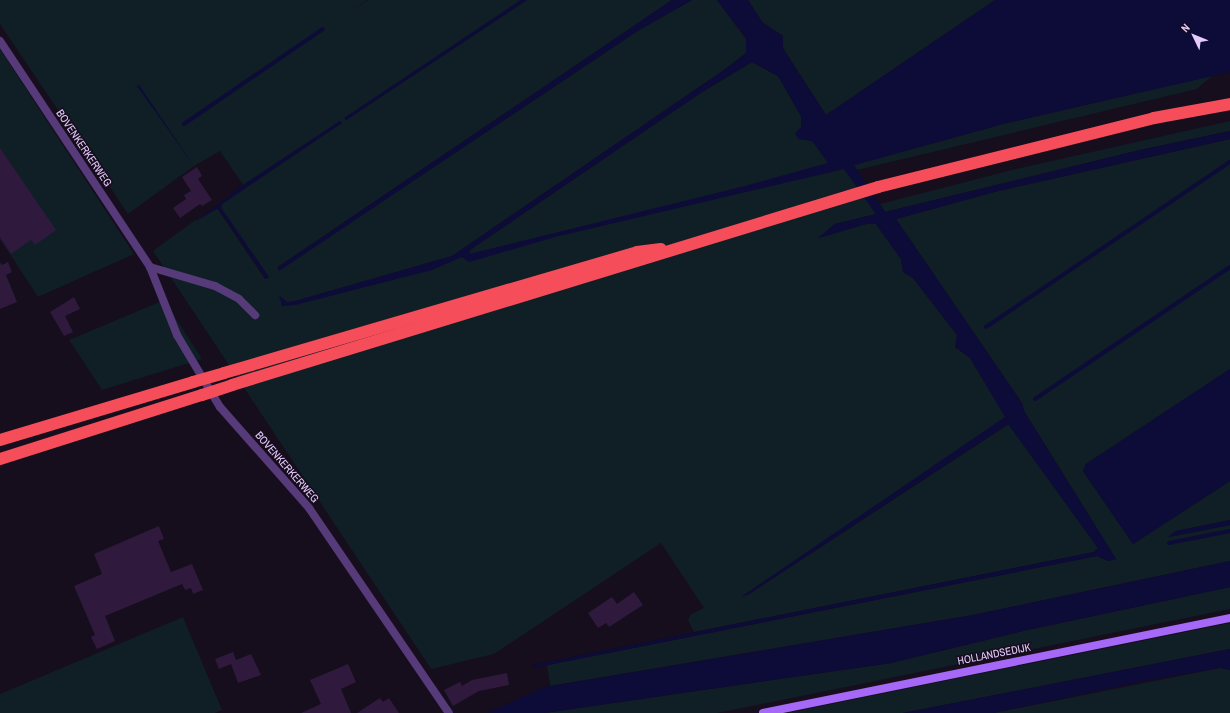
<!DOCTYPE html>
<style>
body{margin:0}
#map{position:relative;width:1230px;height:713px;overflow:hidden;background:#160d1d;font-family:"Archivo Narrow",sans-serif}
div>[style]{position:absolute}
.green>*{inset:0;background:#101e26}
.water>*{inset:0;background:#0d0b37}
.stream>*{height:4px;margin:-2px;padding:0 2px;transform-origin:2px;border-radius:2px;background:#0d0b37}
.building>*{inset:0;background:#2f1a3d}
.street>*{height:8px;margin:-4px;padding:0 4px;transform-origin:4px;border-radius:4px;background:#563a79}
.secondary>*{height:8px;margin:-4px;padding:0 4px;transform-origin:4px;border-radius:4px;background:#a568f7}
.highway>*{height:12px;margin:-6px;padding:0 6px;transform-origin:6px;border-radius:6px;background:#f54d59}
.highway-bridge>*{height:12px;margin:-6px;padding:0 6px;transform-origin:6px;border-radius:6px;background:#f54d59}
span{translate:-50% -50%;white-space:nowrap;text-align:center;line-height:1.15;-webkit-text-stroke:3px #160d1d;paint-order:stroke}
.street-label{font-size:11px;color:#e5cbfc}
.north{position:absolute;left:1174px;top:16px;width:40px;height:40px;-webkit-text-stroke:3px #160d1d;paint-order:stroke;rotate:313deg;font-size:11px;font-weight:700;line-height:16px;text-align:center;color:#e5cbfc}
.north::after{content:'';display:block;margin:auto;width:14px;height:18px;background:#e5cbfc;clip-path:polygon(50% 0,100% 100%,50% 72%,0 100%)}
</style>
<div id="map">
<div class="green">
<div style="clip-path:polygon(0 0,367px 0,351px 11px,368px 0,521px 0,345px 118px,346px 120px,527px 0,672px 0,278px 267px,279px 270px,639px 30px,692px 0,717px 0,746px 39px,746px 53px,724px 70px,452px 256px,282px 305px,469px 254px,470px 250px,702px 92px,752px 62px,778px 76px,801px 116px,801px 127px,812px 141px,844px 168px,876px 214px,835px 224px,819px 238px,866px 224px,876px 224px,901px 259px,903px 272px,913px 278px,957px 335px,956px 347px,970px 358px,1006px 417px,743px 596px,749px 594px,1009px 424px,1098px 548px,1094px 552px,694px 632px,688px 620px,690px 615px,704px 608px,661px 543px,494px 654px,431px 669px,153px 251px,194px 221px,217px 208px,265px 279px,269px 277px,221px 208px,222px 204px,341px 123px,340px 121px,243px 185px,220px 151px,194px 166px,128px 214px,0 24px)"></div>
<div style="clip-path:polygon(748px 0,995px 0,826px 115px,783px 48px,783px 36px,763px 23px)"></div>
<div style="clip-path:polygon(0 49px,134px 254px,38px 297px,0 239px)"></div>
<div style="clip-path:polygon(1213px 75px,1197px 89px,857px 170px,854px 165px,1003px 124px)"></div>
<div style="clip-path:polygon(1230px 121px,1230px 131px,1140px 150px,885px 212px,880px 204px,1016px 169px)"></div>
<div style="clip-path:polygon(1230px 139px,1230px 369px,1086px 464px,1083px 471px,1133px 544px,1230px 481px,1230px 520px,1176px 531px,1169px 537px,1230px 525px,1230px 561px,973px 615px,550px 686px,547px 665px,1097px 556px,1108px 561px,1116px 559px,1024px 411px,1022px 403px,896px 219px,998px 191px)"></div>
<div style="clip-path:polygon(164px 300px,202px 359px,102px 390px,69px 340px)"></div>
<div style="clip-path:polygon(1230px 587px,1230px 609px,717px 713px,544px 713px,891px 663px,1023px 631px)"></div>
<div style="clip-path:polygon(183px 617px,222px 710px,215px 713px,0 713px,0 694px)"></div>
<div style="clip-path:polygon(1230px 623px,1230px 649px,903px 713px,787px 713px)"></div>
<div style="clip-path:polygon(1220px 668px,1230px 670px,1230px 713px,993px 713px)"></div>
</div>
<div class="water">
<div style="clip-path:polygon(521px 0,527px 0,346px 120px,344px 118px)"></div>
<div style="clip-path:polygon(672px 0,692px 0,639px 30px,279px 271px,278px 267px)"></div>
<div style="clip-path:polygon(evenodd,717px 0,748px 0,763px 23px,783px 36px,783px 49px,826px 115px,995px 0,1230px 0,1230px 72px,1003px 124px,854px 165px,885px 212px,1140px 150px,1230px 131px,1230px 139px,998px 191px,896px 219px,1022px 403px,1024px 411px,1116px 559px,1108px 561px,1097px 556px,533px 668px,532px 665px,1094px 552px,1098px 548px,1008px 424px,749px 594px,741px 597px,1005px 417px,970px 358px,955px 347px,957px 335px,913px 278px,903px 272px,901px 259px,876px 224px,866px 224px,818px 238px,835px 224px,876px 214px,844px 169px,555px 237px,469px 262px,462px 257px,432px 270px,295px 305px,282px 306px,279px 295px,287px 302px,295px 301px,452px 256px,724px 70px,746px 53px,746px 38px,717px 0,752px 62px,778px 76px,801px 116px,801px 127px,795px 134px,799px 139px,812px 141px,828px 163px,745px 186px,469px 254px,470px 250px,702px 92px,752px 62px)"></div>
<div style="clip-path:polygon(139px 85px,194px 166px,137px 86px)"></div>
<div style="clip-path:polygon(340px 121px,342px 123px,222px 204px,221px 208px,269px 277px,266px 279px,218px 208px,195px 222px,243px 185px)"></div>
<div style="clip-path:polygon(1230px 369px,1230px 481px,1133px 544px,1083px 471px,1086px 464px)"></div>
<div style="clip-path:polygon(1230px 520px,1230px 525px,1168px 537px,1176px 531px)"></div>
<div style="clip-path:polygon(1230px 561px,1230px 587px,1023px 631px,891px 663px,544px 713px,487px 713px,545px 687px,973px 615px)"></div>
<div style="clip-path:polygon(1230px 649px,1230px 670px,1220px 668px,1149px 680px,993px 713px,903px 713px)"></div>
</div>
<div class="stream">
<div style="left:184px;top:124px;width:168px;rotate:-34.4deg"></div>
<div style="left:986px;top:327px;width:295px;rotate:-34.1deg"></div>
<div style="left:1035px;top:399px;width:235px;rotate:-34.1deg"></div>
<div style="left:1169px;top:543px;width:62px;rotate:-11.1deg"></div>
</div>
<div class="building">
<div style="clip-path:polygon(0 148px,56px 230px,35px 245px,31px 240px,11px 254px,0 237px)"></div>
<div style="clip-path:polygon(197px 167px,202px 176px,198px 179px,212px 200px,202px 206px,200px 204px,180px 218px,173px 208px,186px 199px,184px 195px,191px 191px,182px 177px)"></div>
<div style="clip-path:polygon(0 262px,2px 265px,8px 262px,12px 272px,6px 275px,17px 302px,0 309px)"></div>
<div style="clip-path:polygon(74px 297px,80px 309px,65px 316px,73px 332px,64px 336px,50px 312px)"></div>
<div style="clip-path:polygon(159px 526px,164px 539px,158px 541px,171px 572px,192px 564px,203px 590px,193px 594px,191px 588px,185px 590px,182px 584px,105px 616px,115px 641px,97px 649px,91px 637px,95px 635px,74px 586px,102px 574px,94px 554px)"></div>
<div style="clip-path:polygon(634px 592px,643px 605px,609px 627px,606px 623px,598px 628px,588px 613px,612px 597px,617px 604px)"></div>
<div style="clip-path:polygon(233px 652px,236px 660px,251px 654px,261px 675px,238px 683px,231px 664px,219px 669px,215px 659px)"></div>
<div style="clip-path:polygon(348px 664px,356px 682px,341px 689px,351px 713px,301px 713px,321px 704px,310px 680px)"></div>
<div style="clip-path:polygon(507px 673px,509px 685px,479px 691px,453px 706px,444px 690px,460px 682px,462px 686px,472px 680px)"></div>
<div style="clip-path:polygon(380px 698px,383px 702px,389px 698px,399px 713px,357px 713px)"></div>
</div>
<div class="street">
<div style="left:0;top:41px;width:271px;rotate:56.4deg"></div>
<div style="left:150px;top:267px;width:73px;rotate:68.3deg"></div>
<div style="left:177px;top:335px;width:84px;rotate:59.2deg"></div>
<div style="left:220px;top:407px;width:135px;rotate:48.6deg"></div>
<div style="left:309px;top:508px;width:248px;rotate:55.7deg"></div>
<div style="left:150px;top:267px;width:68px;rotate:16.3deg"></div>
<div style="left:215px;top:286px;width:27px;rotate:28deg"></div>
<div style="left:239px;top:299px;width:23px;rotate:45deg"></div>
</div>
<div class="secondary">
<div style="left:763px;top:713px;width:477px;rotate:-11.5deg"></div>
</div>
<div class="highway">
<div style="left:224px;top:373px;width:430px;rotate:-16.3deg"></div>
<div style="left:637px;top:252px;width:24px;rotate:-7deg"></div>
<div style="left:232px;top:385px;width:676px;rotate:-17.04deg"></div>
<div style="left:878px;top:187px;width:284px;rotate:-14deg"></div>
<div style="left:1154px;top:118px;width:77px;rotate:-10.4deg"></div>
<div style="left:0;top:440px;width:202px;rotate:-16.7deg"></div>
<div style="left:0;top:459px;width:212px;rotate:-17.6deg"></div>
</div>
<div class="highway-bridge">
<div style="left:193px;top:382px;width:32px;rotate:-16deg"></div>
<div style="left:202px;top:395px;width:32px;rotate:-18deg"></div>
</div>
<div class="street-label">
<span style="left:84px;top:148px;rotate:56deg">BOVENKERKERWEG</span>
<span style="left:287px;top:467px;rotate:49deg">BOVENKERKERWEG</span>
<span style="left:994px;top:654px;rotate:-11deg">HOLLANDSEDIJK</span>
</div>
<div class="north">N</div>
</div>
